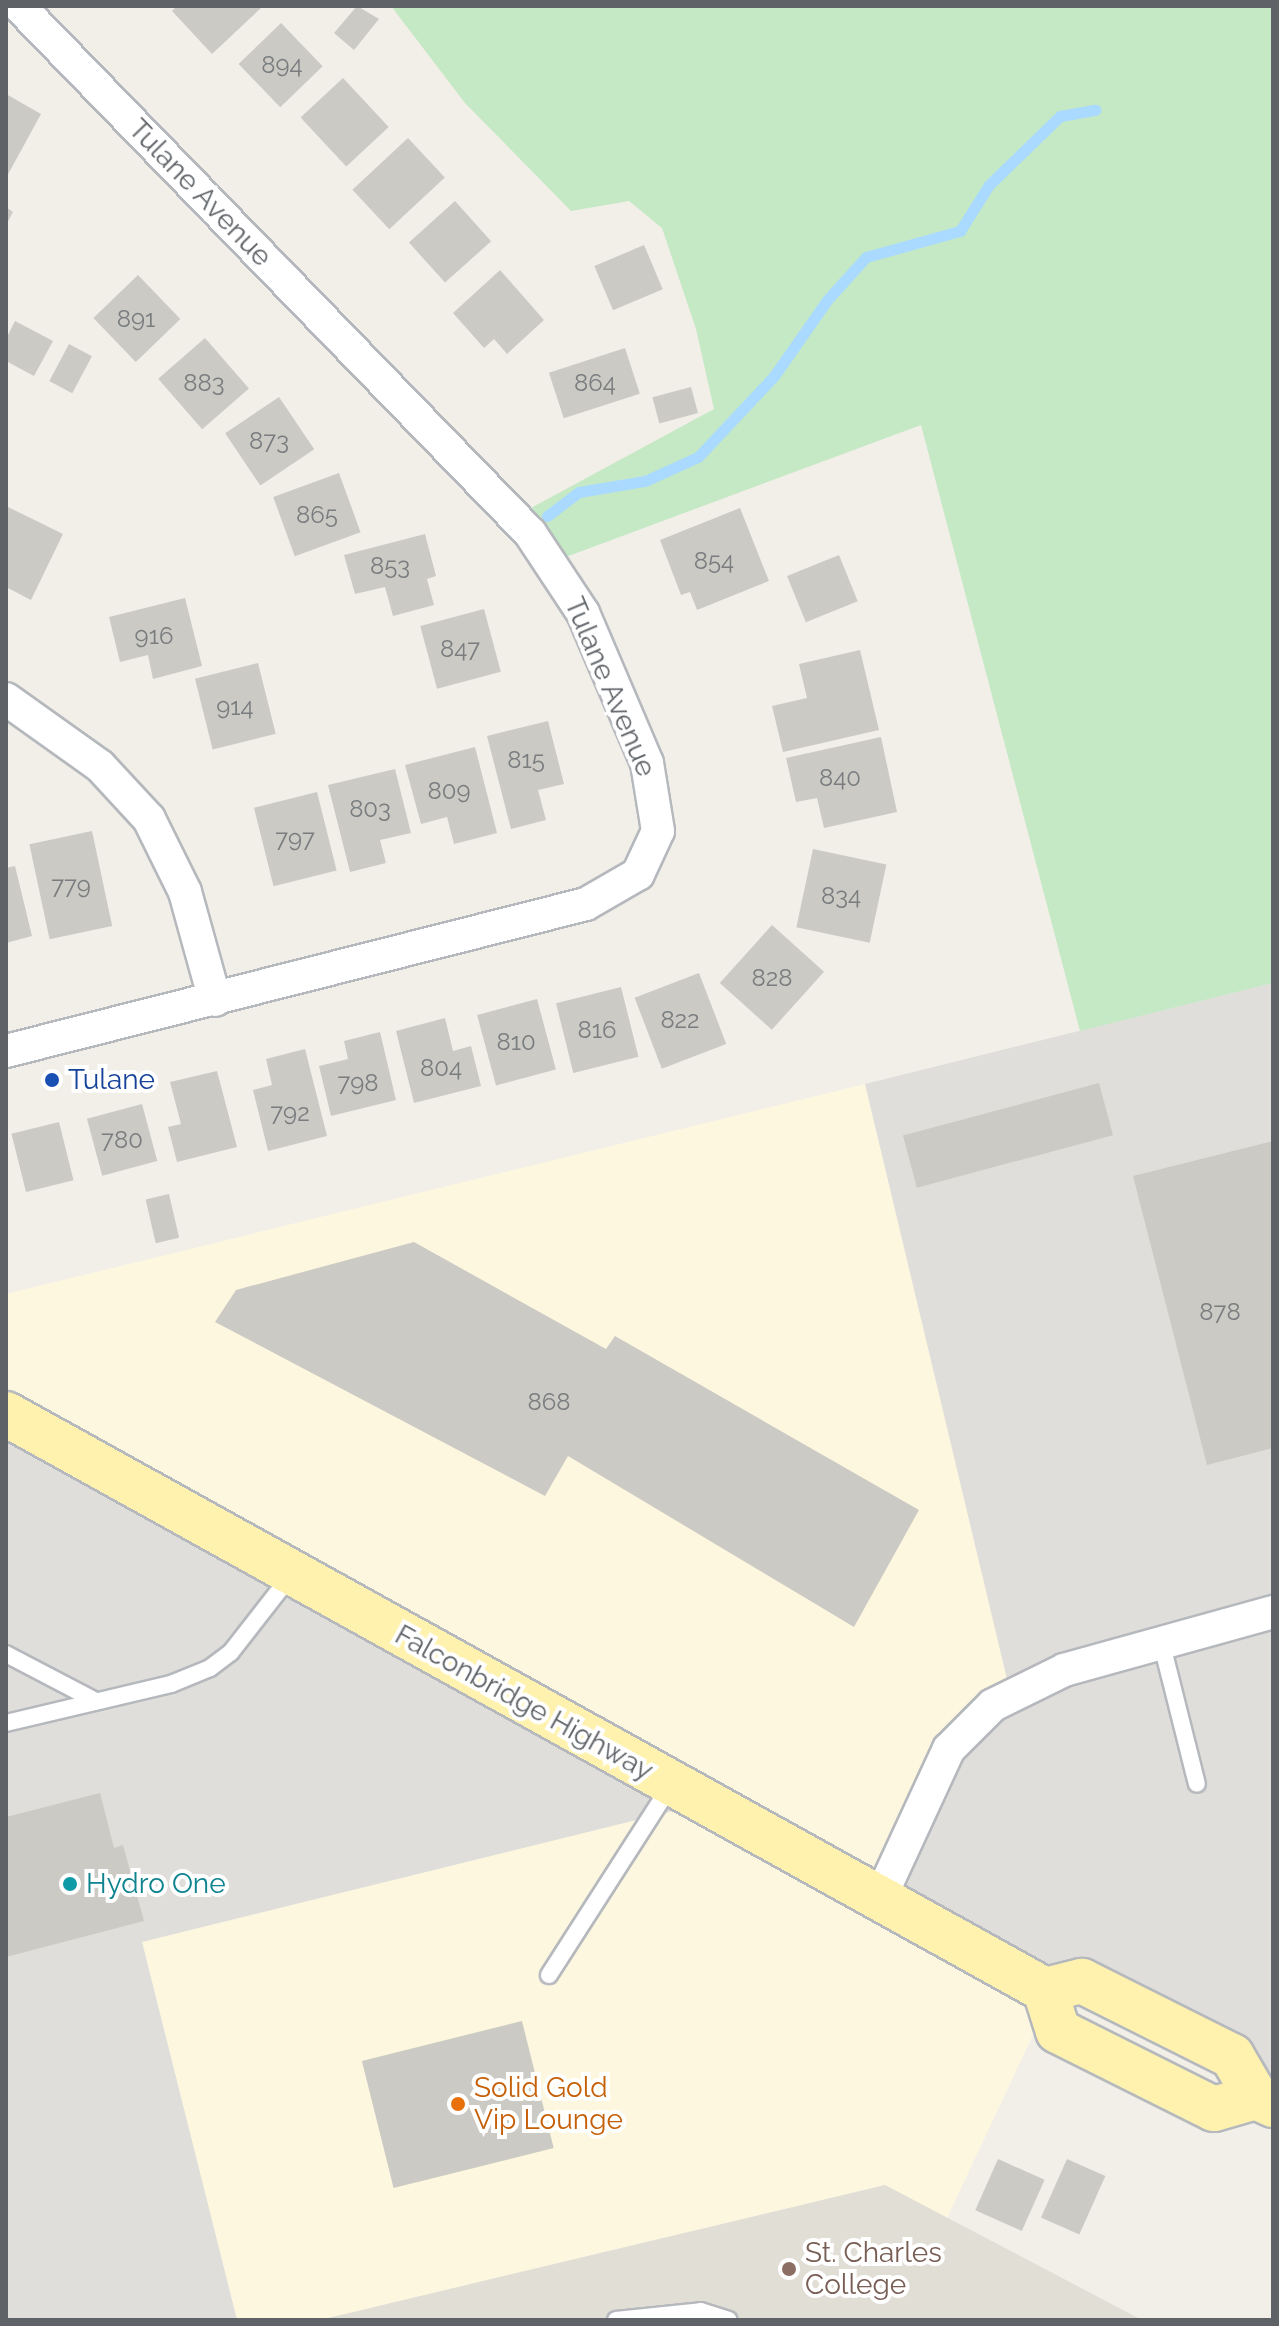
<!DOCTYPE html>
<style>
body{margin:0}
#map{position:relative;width:1279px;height:2326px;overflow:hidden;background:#f1efe8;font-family:Raleway,sans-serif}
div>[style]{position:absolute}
.commercial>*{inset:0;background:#fef7e0}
.industrial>*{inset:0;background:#e0deda}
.education>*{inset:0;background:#e1ded6}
.green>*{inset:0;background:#c5e8c5}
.stream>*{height:11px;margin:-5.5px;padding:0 5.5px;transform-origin:5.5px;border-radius:5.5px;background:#aadaff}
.building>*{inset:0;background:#cccac5;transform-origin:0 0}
.roads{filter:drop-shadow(2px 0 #b5b8bc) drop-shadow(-2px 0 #b5b8bc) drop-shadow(0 2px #b5b8bc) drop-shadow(0 -2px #b5b8bc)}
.service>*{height:16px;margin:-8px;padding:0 8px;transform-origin:8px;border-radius:8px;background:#fff}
.minor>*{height:32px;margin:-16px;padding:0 16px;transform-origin:16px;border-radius:16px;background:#fff}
.primary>*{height:44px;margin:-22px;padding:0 22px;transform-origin:22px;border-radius:22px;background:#fff2af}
.dots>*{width:22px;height:22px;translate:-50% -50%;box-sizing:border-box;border:4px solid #fff;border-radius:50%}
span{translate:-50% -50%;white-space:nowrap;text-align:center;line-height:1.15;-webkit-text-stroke:8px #fff;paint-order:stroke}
.number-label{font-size:24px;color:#7a7d7f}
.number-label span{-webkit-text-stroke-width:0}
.street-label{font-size:28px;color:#5f6368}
.transit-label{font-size:28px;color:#164399}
.left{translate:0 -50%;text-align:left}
.culture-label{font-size:28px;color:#0d838f}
.food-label{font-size:28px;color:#c56008}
.education-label{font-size:28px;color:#785e54}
.frame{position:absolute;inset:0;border:8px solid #5f6368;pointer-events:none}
</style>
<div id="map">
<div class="commercial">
<div style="clip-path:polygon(865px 1084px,1012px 1696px,1046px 2007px,947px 2218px,885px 2185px,320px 2320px,237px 2320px,142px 1942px,696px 1805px,6px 1417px,6px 1294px)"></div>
</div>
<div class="industrial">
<div style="clip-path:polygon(1273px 983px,1273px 2096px,1082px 1978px,1041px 1993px,881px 1902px,951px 1751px,1011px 1696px,865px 1084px)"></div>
<div style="clip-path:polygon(6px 1417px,697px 1805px,142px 1942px,237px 2320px,6px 2320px)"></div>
</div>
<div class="education">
<div style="clip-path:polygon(885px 2185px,1142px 2320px,320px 2320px)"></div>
</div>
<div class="green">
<div style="clip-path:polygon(391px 6px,1273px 6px,1273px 983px,1080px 1031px,921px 425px,555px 561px,518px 515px,714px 409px,696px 329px,662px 228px,629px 201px,571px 211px,465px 103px)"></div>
</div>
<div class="stream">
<div style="left:547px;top:516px;width:40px;rotate:-37deg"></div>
<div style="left:579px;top:492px;width:67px;rotate:-9.5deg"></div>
<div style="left:645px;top:481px;width:58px;rotate:-24.4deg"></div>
<div style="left:698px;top:457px;width:111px;rotate:-46.8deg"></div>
<div style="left:774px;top:376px;width:94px;rotate:-55deg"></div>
<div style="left:828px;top:299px;width:57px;rotate:-47.9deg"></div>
<div style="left:866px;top:257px;width:98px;rotate:-15.5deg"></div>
<div style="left:960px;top:231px;width:54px;rotate:-57.8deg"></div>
<div style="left:989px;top:185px;width:99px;rotate:-44.2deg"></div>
<div style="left:1060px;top:116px;width:36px;rotate:-10deg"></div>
</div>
<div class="building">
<div style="clip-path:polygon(177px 6px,259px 6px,261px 8px,212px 54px,172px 11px)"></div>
<div style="clip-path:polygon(357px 6px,379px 19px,354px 50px,334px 33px)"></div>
<div style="left:281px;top:23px;width:60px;height:59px;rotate:46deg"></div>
<div style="left:343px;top:78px;width:67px;height:58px;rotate:47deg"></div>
<div style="clip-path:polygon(6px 94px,41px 114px,6px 178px)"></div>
<div style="left:408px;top:138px;width:54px;height:76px;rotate:47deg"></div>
<div style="left:455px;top:201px;width:54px;height:62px;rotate:48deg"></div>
<div style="clip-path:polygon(6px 207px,13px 212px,6px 225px)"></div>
<div style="left:644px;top:245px;width:48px;height:54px;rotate:67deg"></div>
<div style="clip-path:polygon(500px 270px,544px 320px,507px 354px,494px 339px,484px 348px,453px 313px)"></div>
<div style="left:138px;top:275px;width:61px;height:62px;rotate:46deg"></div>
<div style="clip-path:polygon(15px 321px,53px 341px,34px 376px,6px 361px,6px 339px)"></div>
<div style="left:205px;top:338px;width:67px;height:62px;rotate:49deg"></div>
<div style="left:69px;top:344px;width:26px;height:42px;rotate:28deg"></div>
<div style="left:625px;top:348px;width:48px;height:80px;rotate:72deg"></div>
<div style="left:691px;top:387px;width:27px;height:40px;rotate:75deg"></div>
<div style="left:279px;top:397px;width:63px;height:65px;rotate:56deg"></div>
<div style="left:339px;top:473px;width:63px;height:70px;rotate:70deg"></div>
<div style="clip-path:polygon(6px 506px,63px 534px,31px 600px,6px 587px)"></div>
<div style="clip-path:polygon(740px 508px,769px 581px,697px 610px,690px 592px,681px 595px,660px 540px)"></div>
<div style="clip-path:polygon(425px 534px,436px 576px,427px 579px,434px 605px,393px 616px,385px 587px,355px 594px,344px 555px)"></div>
<div style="left:839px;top:555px;width:50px;height:56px;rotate:68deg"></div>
<div style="clip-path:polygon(185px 598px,202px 666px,153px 679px,148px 655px,120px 662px,109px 617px)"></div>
<div style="left:484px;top:609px;width:65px;height:66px;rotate:75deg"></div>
<div style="clip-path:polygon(860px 650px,879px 730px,783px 752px,772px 706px,807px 698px,799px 664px)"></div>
<div style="left:258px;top:663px;width:73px;height:65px;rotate:76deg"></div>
<div style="clip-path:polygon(548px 721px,564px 784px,538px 790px,546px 820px,511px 829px,487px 736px)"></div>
<div style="clip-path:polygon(881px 737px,897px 812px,824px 828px,817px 798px,796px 802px,786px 758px)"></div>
<div style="clip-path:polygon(475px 747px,497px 833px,454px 844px,447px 817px,421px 824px,405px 765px)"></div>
<div style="clip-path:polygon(395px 769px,411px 833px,380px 840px,386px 863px,350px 872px,328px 785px)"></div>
<div style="left:317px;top:792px;width:81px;height:65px;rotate:76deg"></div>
<div style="left:92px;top:831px;width:97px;height:64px;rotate:78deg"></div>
<div style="left:813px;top:849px;width:75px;height:80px;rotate:12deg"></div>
<div style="clip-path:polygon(15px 866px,32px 936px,6px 943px,6px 868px)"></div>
<div style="left:772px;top:925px;width:70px;height:78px;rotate:42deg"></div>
<div style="left:699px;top:973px;width:76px;height:69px;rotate:69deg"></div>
<div style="left:621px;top:987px;width:72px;height:67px;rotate:76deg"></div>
<div style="left:537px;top:999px;width:73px;height:62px;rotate:75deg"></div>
<div style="clip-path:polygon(445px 1018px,453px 1051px,471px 1046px,481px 1086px,414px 1103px,396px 1031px)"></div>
<div style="clip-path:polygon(380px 1032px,396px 1100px,331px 1116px,319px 1066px,348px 1059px,344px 1041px)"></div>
<div style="clip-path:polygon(305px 1049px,327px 1136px,268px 1151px,253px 1090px,272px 1085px,266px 1059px)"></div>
<div style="clip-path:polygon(217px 1071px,237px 1147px,177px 1162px,168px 1127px,181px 1124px,170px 1082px)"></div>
<div style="left:1099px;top:1083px;width:54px;height:203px;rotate:75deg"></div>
<div style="left:142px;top:1104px;width:59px;height:57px;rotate:75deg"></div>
<div style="left:59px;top:1122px;width:60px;height:49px;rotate:76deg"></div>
<div style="clip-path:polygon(1273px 1141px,1273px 1448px,1207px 1465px,1133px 1176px)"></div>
<div style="left:169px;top:1194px;width:45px;height:24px;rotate:77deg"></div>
<div style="clip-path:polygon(414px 1242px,606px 1349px,615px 1336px,919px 1510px,854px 1627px,568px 1456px,545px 1496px,215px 1322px,236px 1290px)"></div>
<div style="clip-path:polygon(100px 1793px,114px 1848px,123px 1845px,144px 1921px,6px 1957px,6px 1817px)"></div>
<div style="left:522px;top:2021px;width:131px;height:165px;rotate:76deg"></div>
<div style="left:998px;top:2159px;width:51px;height:56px;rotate:24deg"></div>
<div style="left:1067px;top:2159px;width:42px;height:64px;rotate:24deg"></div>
</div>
<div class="roads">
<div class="service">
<div style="left:1161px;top:1641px;width:147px;rotate:75.9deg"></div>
<div style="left:6px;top:1654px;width:102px;rotate:27.6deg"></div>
<div style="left:6px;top:1723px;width:170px;rotate:-13.3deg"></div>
<div style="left:171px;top:1684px;width:42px;rotate:-22.3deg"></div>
<div style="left:210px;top:1668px;width:26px;rotate:-37deg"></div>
<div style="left:231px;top:1652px;width:99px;rotate:-52deg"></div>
<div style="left:549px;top:1975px;width:226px;rotate:-57.3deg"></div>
<div style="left:616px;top:2320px;width:85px;rotate:-6deg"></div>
<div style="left:701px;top:2311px;width:29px;rotate:18deg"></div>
</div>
<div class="minor">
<div style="left:6px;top:699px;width:115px;rotate:35.5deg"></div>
<div style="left:100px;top:766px;width:72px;rotate:47.2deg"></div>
<div style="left:149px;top:819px;width:81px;rotate:63.7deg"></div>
<div style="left:185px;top:892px;width:112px;rotate:74.5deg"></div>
<div style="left:6px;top:1051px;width:598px;rotate:-14.22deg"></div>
<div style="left:586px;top:904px;width:60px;rotate:-30deg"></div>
<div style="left:638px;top:874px;width:47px;rotate:-65.1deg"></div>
<div style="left:658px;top:831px;width:69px;rotate:-99.2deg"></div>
<div style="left:647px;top:763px;width:163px;rotate:-113.1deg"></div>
<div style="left:583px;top:613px;width:96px;rotate:-123.5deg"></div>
<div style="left:530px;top:533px;width:734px;rotate:-134.12deg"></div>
<div style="left:880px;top:1898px;width:164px;rotate:-65.2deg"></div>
<div style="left:949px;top:1749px;width:62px;rotate:-45deg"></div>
<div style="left:993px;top:1705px;width:79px;rotate:-26.2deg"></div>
<div style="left:1064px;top:1670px;width:217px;rotate:-15.5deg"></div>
</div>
<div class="primary">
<div style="left:6px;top:1414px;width:1188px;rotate:29deg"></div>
<div style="left:1045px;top:1990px;width:38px;rotate:-14deg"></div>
<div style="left:1082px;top:1981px;width:168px;rotate:26.6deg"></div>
<div style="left:1232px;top:2056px;width:48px;rotate:59.7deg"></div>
<div style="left:1256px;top:2097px;width:19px;rotate:25deg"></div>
<div style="left:1045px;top:1990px;width:43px;rotate:72.4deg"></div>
<div style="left:1058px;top:2031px;width:174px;rotate:26.6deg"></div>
<div style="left:1214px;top:2109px;width:44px;rotate:-15.9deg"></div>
</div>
</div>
<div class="dots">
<div style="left:52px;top:1080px;background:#1a4fb4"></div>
<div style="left:70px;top:1884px;background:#0f9aa8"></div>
<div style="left:458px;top:2104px;background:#e8710a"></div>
<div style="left:789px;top:2269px;background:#8d6e63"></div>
</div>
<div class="number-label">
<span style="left:282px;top:65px">894</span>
<span style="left:136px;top:319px">891</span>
<span style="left:204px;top:383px">883</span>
<span style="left:595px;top:383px">864</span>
<span style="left:269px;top:441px">873</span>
<span style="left:317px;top:515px">865</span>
<span style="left:714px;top:561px">854</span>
<span style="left:390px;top:566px">853</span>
<span style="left:154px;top:636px">916</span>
<span style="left:460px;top:649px">847</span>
<span style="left:235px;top:707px">914</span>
<span style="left:526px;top:760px">815</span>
<span style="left:840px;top:778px">840</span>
<span style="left:449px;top:791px">809</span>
<span style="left:370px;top:809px">803</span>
<span style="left:295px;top:839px">797</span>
<span style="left:71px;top:886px">779</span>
<span style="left:841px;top:896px">834</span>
<span style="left:772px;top:978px">828</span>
<span style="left:680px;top:1020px">822</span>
<span style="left:597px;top:1030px">816</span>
<span style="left:516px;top:1042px">810</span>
<span style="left:441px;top:1068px">804</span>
<span style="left:358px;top:1083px">798</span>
<span style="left:290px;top:1113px">792</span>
<span style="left:122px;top:1140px">780</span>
<span style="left:1220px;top:1312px">878</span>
<span style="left:549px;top:1402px">868</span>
</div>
<div class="street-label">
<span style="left:200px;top:193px;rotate:46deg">Tulane Avenue</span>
<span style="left:610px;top:687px;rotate:67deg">Tulane Avenue</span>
<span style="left:524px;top:1703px;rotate:29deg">Falconbridge Highway</span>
</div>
<div class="transit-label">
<span class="left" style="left:68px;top:1080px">Tulane</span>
</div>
<div class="culture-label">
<span class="left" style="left:86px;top:1884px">Hydro One</span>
</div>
<div class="food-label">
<span class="left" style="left:474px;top:2104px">Solid Gold<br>Vip Lounge</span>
</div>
<div class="education-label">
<span class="left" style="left:805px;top:2269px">St. Charles<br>College</span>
</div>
<div class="frame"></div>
</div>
